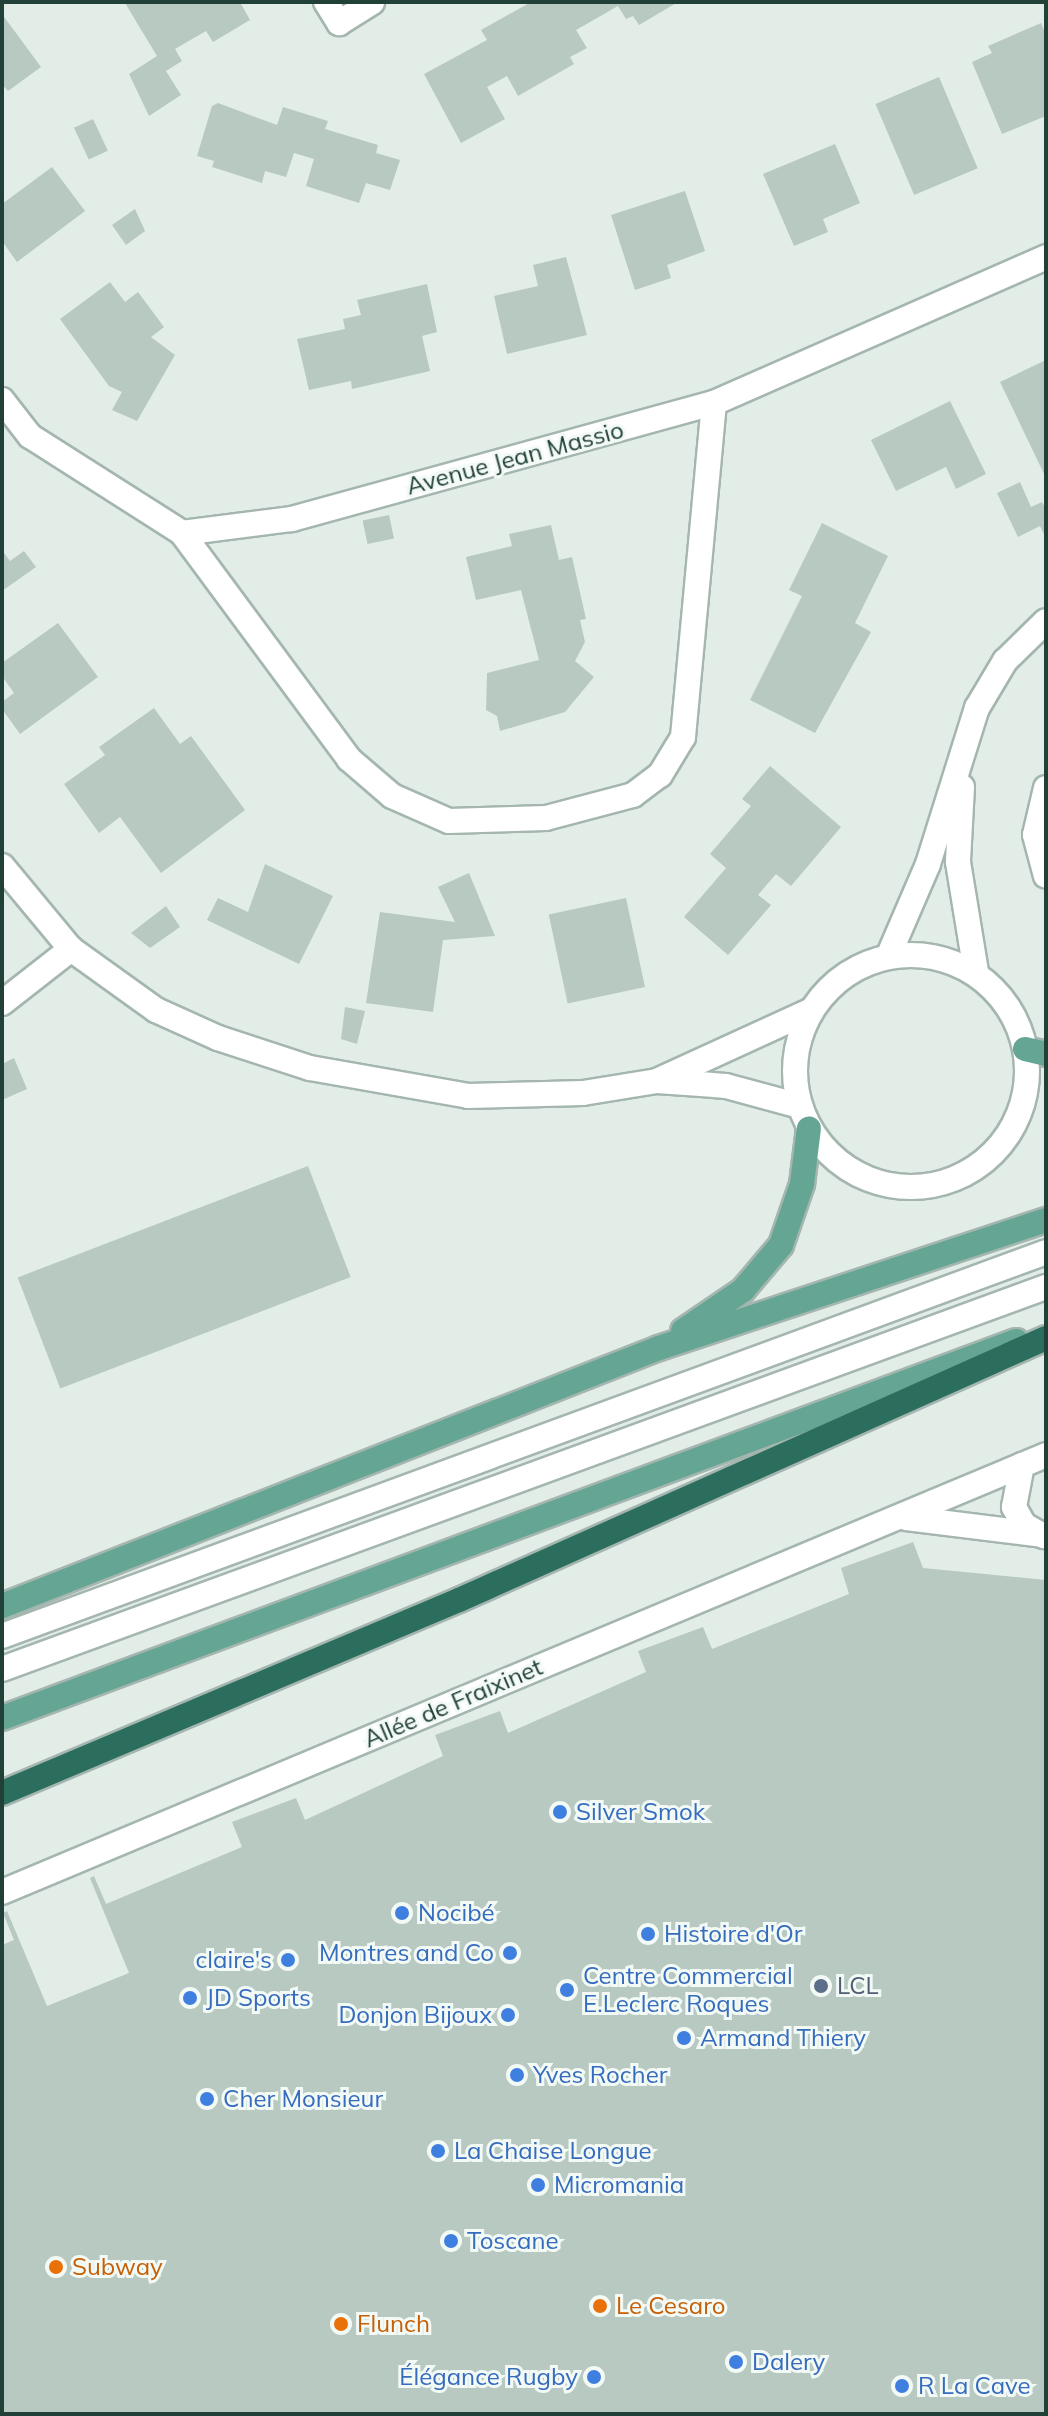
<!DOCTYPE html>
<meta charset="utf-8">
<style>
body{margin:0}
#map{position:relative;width:1048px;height:2416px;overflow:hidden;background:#e2ede8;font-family:Mulish,sans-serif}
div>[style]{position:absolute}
.building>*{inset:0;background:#b7c9c1;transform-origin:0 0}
.roads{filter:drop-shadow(2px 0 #a4b6af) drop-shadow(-2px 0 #a4b6af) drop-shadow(0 2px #a4b6af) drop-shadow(0 -2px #a4b6af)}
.minor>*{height:24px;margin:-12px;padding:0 12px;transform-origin:12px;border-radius:12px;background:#fff}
.minor>.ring{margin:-12px;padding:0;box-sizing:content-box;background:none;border:24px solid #fff;border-radius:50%}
.major>*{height:24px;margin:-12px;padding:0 12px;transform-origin:12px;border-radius:12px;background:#64a693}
.highway>*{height:24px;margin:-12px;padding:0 12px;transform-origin:12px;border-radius:12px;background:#2b6e5e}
.dots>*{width:22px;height:22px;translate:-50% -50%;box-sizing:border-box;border:4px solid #f3faf6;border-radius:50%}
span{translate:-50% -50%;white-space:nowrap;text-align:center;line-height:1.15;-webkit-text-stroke:6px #f3faf6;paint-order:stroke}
.street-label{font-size:24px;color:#214037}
.shop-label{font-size:24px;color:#366cbe}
.left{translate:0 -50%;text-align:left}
.right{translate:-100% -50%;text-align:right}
.service-label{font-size:24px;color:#4e5e75}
.food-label{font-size:24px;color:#c56008}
.frame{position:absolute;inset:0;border:4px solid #214037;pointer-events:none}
</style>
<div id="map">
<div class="building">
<div style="clip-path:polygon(240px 2px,250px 20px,213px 42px,206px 31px,175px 49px,182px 61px,166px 71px,181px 95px,149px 116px,129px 74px,157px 56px,125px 3px)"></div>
<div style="clip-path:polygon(531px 2px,678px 2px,639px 25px,633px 16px,626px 19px,618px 6px,576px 30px,587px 48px,570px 57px,574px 64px,518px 96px,507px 76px,487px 87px,505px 119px,461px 143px,424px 74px,487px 40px,481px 30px)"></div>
<div style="clip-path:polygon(2px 14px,41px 67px,8px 91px,2px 84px)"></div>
<div style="clip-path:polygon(1041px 23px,1046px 35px,1046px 116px,1002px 134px,972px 62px,992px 53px,988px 46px)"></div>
<div style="left:939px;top:77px;width:99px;height:69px;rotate:67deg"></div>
<div style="clip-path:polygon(218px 103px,277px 125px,283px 107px,328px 121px,325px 129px,378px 145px,376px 153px,400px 160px,390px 190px,366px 183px,359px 203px,306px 186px,314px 159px,294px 153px,286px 177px,265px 171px,262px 183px,212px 167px,214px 161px,197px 156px,212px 106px)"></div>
<div style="left:93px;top:119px;width:35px;height:21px;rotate:65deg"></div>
<div style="clip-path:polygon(835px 144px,860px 203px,823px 219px,828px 232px,794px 246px,763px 174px)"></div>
<div style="clip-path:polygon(52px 167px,85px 211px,17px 262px,2px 241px,2px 204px)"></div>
<div style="clip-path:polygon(685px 191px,705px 251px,667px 265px,671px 278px,635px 290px,611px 215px)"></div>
<div style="clip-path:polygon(135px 209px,145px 231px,126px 245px,112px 225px)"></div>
<div style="clip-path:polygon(566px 257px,587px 335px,507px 354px,494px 296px,538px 286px,533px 265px)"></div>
<div style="clip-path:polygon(110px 282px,125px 302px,138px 292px,164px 327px,151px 337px,175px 355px,137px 421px,112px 410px,122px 392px,109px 386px,60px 319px)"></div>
<div style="clip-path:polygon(427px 284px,437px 332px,422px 336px,430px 371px,352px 389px,351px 381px,309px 390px,297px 339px,345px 329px,343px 319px,361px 315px,357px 300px)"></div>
<div style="clip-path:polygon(1046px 360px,1046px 478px,1000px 382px)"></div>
<div style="clip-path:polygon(950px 401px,986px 474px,956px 489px,946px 467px,896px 491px,871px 440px)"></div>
<div style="clip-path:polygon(1020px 482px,1031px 507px,1042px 502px,1046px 510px,1046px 538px,1040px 526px,1018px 537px,997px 493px)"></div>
<div style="left:389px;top:515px;width:24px;height:27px;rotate:78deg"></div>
<div style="clip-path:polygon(822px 523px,888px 556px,855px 623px,871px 632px,815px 733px,750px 700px,802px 596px,789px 590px)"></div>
<div style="clip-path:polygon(551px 525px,559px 560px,572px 557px,586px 619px,580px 620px,585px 642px,575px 661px,594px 677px,565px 712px,500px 731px,497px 716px,486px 710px,487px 673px,539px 660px,521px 590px,476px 600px,466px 557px,512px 546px,509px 534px)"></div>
<div style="clip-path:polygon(2px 550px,10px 561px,24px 551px,36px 567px,2px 591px)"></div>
<div style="clip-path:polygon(58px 623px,98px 677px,20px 734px,2px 709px,2px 702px,14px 693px,2px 676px,2px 663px)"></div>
<div style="clip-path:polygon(154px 708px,180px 744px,191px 736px,245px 810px,161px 873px,120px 817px,99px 833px,64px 784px,105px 755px,99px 747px)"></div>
<div style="clip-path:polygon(770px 766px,841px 827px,791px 886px,776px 874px,758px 895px,771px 905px,728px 955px,684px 917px,726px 868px,710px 854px,751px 806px,742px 799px)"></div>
<div style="clip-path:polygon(265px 864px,333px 896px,299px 964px,207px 920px,218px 898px,248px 912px)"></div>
<div style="clip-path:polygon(469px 873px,495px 936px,443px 940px,433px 1012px,366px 1003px,380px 912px,455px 922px,438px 887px)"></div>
<div style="left:626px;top:898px;width:91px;height:79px;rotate:78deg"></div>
<div style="clip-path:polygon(166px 906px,180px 927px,150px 948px,131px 933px)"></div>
<div style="clip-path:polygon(345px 1007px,365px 1011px,357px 1044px,341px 1039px)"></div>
<div style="clip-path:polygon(14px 1058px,27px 1089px,2px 1100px,2px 1064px)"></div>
<div style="left:308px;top:1166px;width:119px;height:311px;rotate:69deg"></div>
<div style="clip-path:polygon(913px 1542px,923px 1568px,1046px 1580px,1046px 2414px,2px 2414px,2px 1945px,14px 1940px,3px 1913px,7px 1911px,47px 2006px,129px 1973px,90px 1878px,94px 1876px,106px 1904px,242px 1847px,232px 1822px,296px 1798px,305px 1820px,443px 1756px,435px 1735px,500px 1711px,508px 1733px,646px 1672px,638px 1651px,703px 1627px,712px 1649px,849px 1594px,841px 1568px)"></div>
</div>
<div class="roads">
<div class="minor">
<div style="left:326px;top:2px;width:25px;rotate:58deg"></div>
<div style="left:339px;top:23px;width:39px;rotate:-32deg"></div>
<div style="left:2px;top:400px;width:46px;rotate:52.1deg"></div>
<div style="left:30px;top:436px;width:180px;rotate:32.5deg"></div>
<div style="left:182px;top:533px;width:111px;rotate:-7.3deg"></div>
<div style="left:292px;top:519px;width:438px;rotate:-15.4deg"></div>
<div style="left:714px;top:403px;width:363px;rotate:-23.7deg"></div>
<div style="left:182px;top:533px;width:281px;rotate:53.5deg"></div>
<div style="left:349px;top:759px;width:57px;rotate:40.7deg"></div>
<div style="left:392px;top:796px;width:62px;rotate:23.7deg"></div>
<div style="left:449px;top:821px;width:97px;rotate:-1.8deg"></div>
<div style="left:546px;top:818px;width:90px;rotate:-14.8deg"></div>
<div style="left:633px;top:795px;width:34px;rotate:-37deg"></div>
<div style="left:660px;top:775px;width:44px;rotate:-58.8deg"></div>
<div style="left:683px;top:737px;width:335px;rotate:-84.7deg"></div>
<div style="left:962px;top:787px;width:75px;rotate:93.1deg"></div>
<div style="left:958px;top:862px;width:111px;rotate:80.7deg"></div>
<div style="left:1046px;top:788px;width:48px;rotate:103.2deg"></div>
<div style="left:1035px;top:835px;width:42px;rotate:75deg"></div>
<div style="left:2px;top:866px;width:108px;rotate:50.3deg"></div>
<div style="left:71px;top:949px;width:105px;rotate:35.7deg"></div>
<div style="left:156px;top:1010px;width:68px;rotate:24.3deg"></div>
<div style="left:218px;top:1038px;width:97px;rotate:18.1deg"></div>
<div style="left:310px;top:1068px;width:160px;rotate:10deg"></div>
<div style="left:468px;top:1096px;width:115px;rotate:-1.5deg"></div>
<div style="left:583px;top:1093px;width:75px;rotate:-9.2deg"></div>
<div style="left:657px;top:1081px;width:69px;rotate:4.1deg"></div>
<div style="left:726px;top:1086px;width:77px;rotate:15.1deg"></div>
<div class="ring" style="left:795px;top:955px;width:208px;height:208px"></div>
<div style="left:888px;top:957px;width:101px;rotate:-66.7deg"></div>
<div style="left:928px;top:864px;width:164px;rotate:-72.6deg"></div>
<div style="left:977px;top:708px;width:55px;rotate:-59.2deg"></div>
<div style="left:1005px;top:661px;width:57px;rotate:-44.3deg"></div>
<div style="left:2px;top:1003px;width:88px;rotate:-38deg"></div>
<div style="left:659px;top:1080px;width:166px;rotate:-24.6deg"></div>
<div style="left:1022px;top:1465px;width:43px;rotate:100.8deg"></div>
<div style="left:1014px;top:1507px;width:21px;rotate:61deg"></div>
<div style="left:1024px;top:1525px;width:23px;rotate:29deg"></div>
<div style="left:906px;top:1518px;width:137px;rotate:7.1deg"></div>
<div style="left:2px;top:1636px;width:1112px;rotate:-20.19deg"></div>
<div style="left:2px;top:1669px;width:1112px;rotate:-20.1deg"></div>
<div style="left:2px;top:1892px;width:1132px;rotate:-22.71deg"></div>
</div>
<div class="major">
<div style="left:1025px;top:1049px;width:22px;rotate:13deg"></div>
<div style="left:683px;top:1331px;width:73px;rotate:-34.3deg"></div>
<div style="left:743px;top:1290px;width:59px;rotate:-49.8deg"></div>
<div style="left:781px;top:1245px;width:65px;rotate:-71deg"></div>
<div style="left:802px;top:1184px;width:56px;rotate:-82.9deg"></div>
<div style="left:2px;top:1606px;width:706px;rotate:-21.44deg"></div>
<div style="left:659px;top:1348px;width:408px;rotate:-18.3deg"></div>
<div style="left:2px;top:1718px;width:1082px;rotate:-20.39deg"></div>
</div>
<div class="highway">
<div style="left:2px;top:1793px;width:496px;rotate:-22.9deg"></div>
<div style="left:459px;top:1600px;width:643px;rotate:-24.05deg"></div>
</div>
</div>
<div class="dots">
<div style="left:560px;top:1812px;background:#3f7fe0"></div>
<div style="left:402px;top:1913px;background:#3f7fe0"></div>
<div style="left:648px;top:1934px;background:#3f7fe0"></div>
<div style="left:510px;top:1953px;background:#3f7fe0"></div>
<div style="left:288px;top:1960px;background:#3f7fe0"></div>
<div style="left:821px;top:1986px;background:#5c6f8a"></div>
<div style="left:567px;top:1990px;background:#3f7fe0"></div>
<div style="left:190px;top:1998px;background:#3f7fe0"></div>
<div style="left:508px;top:2015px;background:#3f7fe0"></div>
<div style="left:684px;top:2038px;background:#3f7fe0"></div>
<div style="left:517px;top:2075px;background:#3f7fe0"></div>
<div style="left:207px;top:2099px;background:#3f7fe0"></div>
<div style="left:438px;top:2151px;background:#3f7fe0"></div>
<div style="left:538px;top:2185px;background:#3f7fe0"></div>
<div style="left:451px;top:2241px;background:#3f7fe0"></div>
<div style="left:56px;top:2267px;background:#e8710a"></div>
<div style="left:600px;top:2306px;background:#e8710a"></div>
<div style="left:341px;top:2324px;background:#e8710a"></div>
<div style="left:736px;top:2362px;background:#3f7fe0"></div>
<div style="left:594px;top:2377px;background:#3f7fe0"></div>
<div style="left:902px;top:2386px;background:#3f7fe0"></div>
</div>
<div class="street-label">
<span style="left:515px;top:458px;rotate:-15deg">Avenue Jean Massio</span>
<span style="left:453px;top:1703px;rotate:-23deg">Allée de Fraixinet</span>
</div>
<div class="shop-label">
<span class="left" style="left:576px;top:1812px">Silver Smok</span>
<span class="left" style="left:418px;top:1913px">Nocibé</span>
<span class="left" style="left:664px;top:1934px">Histoire d'Or</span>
<span class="right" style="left:494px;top:1953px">Montres and Co</span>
<span class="right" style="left:272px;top:1960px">claire's</span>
<span class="left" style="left:583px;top:1990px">Centre Commercial<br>E.Leclerc Roques</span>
<span class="left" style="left:206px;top:1998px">JD Sports</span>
<span class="right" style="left:492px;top:2015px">Donjon Bijoux</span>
<span class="left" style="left:700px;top:2038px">Armand Thiery</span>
<span class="left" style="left:533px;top:2075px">Yves Rocher</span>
<span class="left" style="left:223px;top:2099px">Cher Monsieur</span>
<span class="left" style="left:454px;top:2151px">La Chaise Longue</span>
<span class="left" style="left:554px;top:2185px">Micromania</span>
<span class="left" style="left:467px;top:2241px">Toscane</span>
<span class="left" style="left:752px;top:2362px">Dalery</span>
<span class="right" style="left:578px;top:2377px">Élégance Rugby</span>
<span class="left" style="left:918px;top:2386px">R La Cave</span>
</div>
<div class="service-label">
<span class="left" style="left:837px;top:1986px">LCL</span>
</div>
<div class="food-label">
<span class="left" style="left:72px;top:2267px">Subway</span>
<span class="left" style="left:616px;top:2306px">Le Cesaro</span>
<span class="left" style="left:357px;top:2324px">Flunch</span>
</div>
<div class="frame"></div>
</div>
